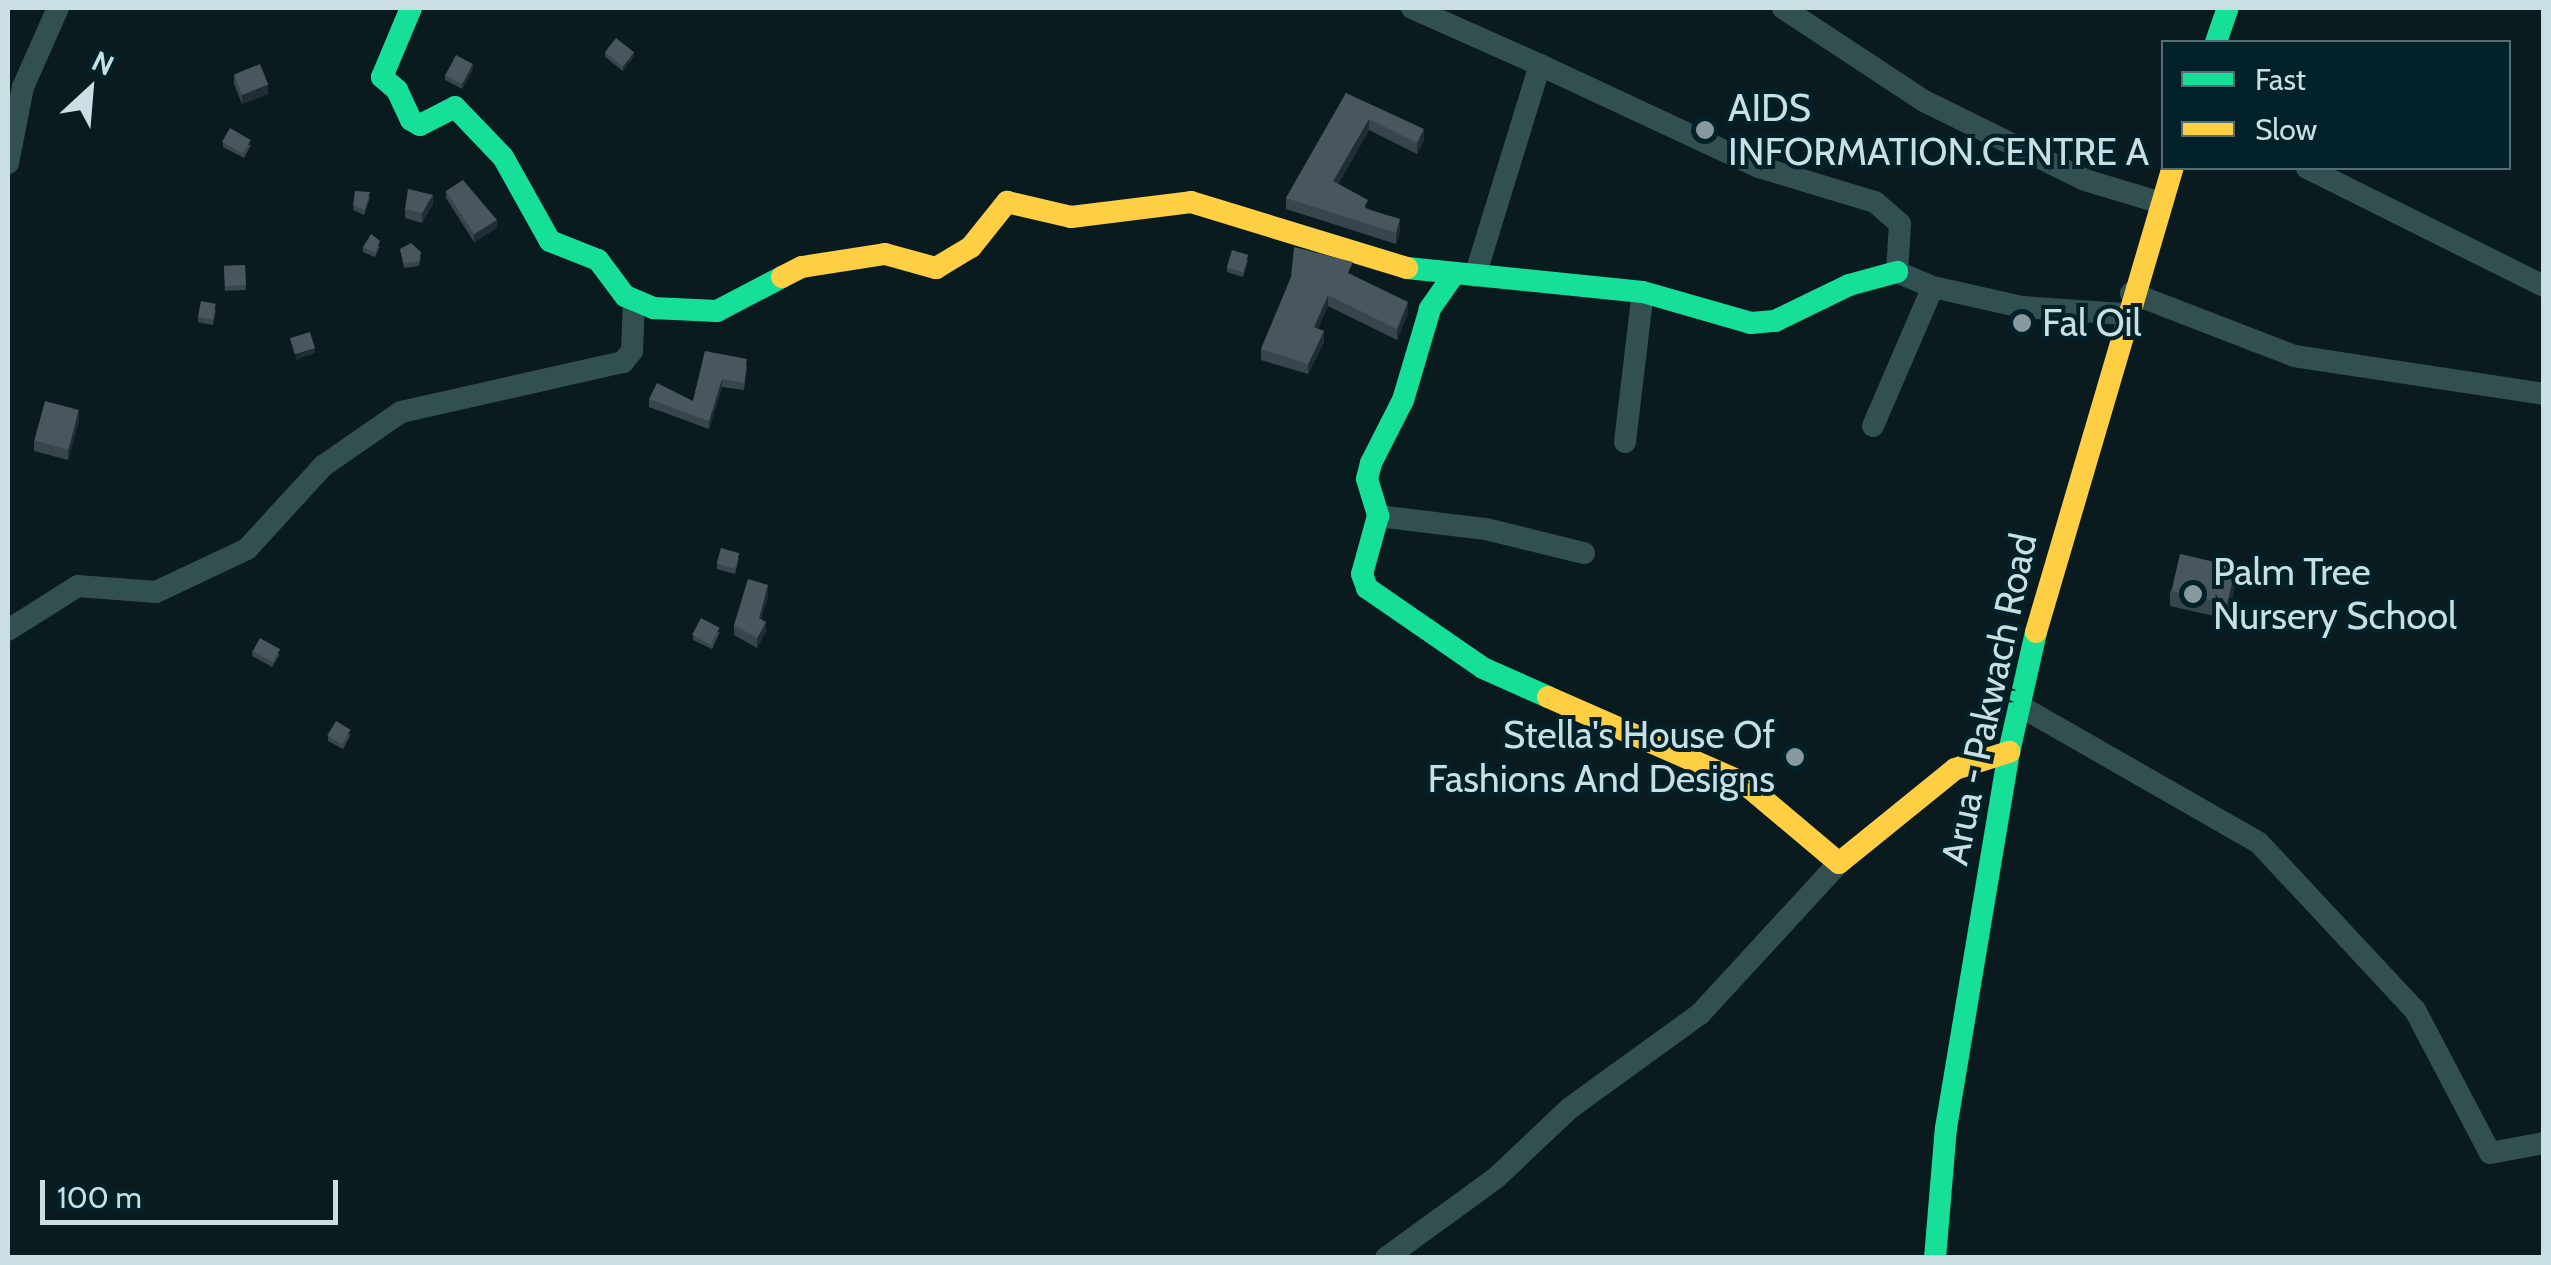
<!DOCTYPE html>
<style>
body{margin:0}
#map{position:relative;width:2551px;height:1265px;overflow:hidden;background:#0a1b20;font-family:Cabin,sans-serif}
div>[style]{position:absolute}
.street>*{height:22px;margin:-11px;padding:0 11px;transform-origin:11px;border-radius:11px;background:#32504f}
.fast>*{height:22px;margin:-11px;padding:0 11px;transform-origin:11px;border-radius:11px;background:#16e098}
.slow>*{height:22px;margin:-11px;padding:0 11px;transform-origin:11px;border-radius:11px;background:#ffcf43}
.wall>*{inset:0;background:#37464c;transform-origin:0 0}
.shaded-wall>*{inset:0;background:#1e2e34}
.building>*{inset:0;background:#47575d;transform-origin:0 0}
.dots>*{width:28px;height:28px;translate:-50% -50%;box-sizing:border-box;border:5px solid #022128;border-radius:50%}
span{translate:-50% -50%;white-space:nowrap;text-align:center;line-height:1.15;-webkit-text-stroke:8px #022128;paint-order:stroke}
.poi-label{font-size:38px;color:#cadfe4}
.left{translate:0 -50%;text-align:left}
.right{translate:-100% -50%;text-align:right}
.street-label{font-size:38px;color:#cadfe4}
.frame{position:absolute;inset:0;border:10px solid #cadfe4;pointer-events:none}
.legend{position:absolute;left:2161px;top:40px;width:350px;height:130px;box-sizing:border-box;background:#022128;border:2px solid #526d73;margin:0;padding:12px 18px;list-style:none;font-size:30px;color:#cadfe4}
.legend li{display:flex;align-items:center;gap:20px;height:50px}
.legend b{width:50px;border:2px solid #526d73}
.north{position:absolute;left:40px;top:40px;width:100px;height:100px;-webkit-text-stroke:8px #022128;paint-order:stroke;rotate:26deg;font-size:28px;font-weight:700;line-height:40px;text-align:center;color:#cadfe4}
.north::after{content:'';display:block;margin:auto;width:35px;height:45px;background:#cadfe4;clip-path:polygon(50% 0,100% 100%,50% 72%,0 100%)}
.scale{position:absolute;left:40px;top:1180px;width:298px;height:45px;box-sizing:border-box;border:5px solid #cadfe4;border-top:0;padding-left:12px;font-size:30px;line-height:35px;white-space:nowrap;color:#cadfe4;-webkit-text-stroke:8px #022128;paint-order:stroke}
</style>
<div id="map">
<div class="street">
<div style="left:1412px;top:8px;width:140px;rotate:24deg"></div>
<div style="left:1783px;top:8px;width:169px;rotate:33.4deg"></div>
<div style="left:1924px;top:101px;width:179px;rotate:26.1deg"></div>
<div style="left:2085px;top:180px;width:79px;rotate:16.8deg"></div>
<div style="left:8px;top:163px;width:77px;rotate:-78.8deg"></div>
<div style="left:23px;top:87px;width:86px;rotate:-66.1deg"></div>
<div style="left:2307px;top:168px;width:265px;rotate:26.5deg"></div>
<div style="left:1475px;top:276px;width:221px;rotate:-72.9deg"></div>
<div style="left:1540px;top:65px;width:242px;rotate:25deg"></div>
<div style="left:1759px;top:167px;width:121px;rotate:16.8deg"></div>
<div style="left:1875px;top:202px;width:33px;rotate:41deg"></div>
<div style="left:1900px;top:224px;width:48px;rotate:93.6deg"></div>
<div style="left:1897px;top:272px;width:39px;rotate:23deg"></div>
<div style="left:1933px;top:287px;width:91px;rotate:12.7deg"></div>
<div style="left:2022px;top:307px;width:101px;rotate:4deg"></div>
<div style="left:2131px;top:293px;width:175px;rotate:21.1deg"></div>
<div style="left:2294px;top:356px;width:253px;rotate:8.6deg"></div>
<div style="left:1873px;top:426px;width:151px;rotate:-66.7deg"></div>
<div style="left:1625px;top:442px;width:151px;rotate:-83.2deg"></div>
<div style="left:1378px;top:516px;width:109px;rotate:6.9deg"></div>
<div style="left:1486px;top:529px;width:101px;rotate:13.8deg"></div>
<div style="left:8px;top:630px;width:83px;rotate:-32.2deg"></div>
<div style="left:78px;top:586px;width:78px;rotate:4.4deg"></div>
<div style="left:156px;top:592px;width:101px;rotate:-25.3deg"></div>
<div style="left:247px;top:549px;width:113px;rotate:-47.5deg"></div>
<div style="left:323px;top:466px;width:95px;rotate:-34.7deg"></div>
<div style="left:401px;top:412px;width:228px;rotate:-12.7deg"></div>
<div style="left:623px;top:362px;width:14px;rotate:-51deg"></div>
<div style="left:632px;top:351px;width:49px;rotate:-87.7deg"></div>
<div style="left:2020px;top:706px;width:275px;rotate:29.8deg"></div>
<div style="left:2259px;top:843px;width:229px;rotate:47deg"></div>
<div style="left:2415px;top:1010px;width:161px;rotate:62.3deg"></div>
<div style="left:2490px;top:1153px;width:55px;rotate:-10.5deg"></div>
<div style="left:1386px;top:1258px;width:137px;rotate:-36.1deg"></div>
<div style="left:1497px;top:1177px;width:100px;rotate:-43.4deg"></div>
<div style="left:1570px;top:1108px;width:160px;rotate:-35.9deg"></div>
<div style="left:1700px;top:1014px;width:205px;rotate:-47.4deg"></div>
</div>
<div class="fast">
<div style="left:411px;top:8px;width:75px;rotate:112.8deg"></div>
<div style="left:382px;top:77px;width:20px;rotate:41deg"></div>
<div style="left:397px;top:90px;width:33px;rotate:65deg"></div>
<div style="left:411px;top:120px;width:10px;rotate:29deg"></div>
<div style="left:420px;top:125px;width:39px;rotate:-27deg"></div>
<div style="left:455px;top:107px;width:69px;rotate:46.2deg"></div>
<div style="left:503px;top:157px;width:96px;rotate:60.8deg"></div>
<div style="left:550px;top:241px;width:52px;rotate:21.6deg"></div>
<div style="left:598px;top:260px;width:45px;rotate:53.1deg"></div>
<div style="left:625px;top:296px;width:30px;rotate:23deg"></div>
<div style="left:653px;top:308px;width:64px;rotate:2.7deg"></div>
<div style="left:717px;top:311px;width:73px;rotate:-27.6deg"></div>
<div style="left:2216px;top:42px;width:36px;rotate:-71deg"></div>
<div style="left:1407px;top:268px;width:237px;rotate:5.8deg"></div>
<div style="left:1643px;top:292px;width:112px;rotate:16deg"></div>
<div style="left:1751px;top:323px;width:24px;rotate:-5deg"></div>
<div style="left:1775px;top:321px;width:82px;rotate:-25.9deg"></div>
<div style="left:1849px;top:285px;width:50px;rotate:-15.2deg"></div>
<div style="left:1452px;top:277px;width:39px;rotate:125deg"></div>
<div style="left:1430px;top:309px;width:95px;rotate:106.5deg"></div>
<div style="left:1403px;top:400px;width:71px;rotate:116.9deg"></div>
<div style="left:1371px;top:463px;width:16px;rotate:104deg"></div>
<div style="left:1367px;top:479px;width:39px;rotate:73deg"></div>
<div style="left:1378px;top:516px;width:60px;rotate:105.4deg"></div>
<div style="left:1362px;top:574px;width:15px;rotate:70deg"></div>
<div style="left:1367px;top:588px;width:141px;rotate:34.6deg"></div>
<div style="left:1483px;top:668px;width:71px;rotate:24deg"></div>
<div style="left:1935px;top:1258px;width:130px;rotate:-85.2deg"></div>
<div style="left:1946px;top:1128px;width:381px;rotate:-80.5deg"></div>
<div style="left:2009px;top:752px;width:123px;rotate:-77.3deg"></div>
</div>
<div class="slow">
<div style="left:782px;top:277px;width:22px;rotate:-27deg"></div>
<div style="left:802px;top:267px;width:84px;rotate:-8.9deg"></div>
<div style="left:885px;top:254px;width:53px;rotate:15.4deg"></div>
<div style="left:936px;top:268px;width:41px;rotate:-31deg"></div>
<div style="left:971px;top:247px;width:58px;rotate:-51.3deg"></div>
<div style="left:1007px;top:202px;width:66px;rotate:13.2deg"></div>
<div style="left:1071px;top:217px;width:121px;rotate:-7.1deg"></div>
<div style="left:1191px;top:202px;width:226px;rotate:17deg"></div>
<div style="left:2036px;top:632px;width:484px;rotate:-73.6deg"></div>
<div style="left:1548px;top:697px;width:214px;rotate:23.7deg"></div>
<div style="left:1744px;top:783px;width:124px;rotate:40.1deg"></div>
<div style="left:1839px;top:863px;width:149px;rotate:-39deg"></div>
<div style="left:1955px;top:769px;width:57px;rotate:-17.5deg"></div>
</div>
<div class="wall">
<div style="clip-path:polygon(605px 52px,634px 56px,623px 71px,605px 57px)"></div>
<div style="clip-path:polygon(473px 69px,462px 89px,445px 80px,445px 75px)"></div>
<div style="clip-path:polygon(234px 74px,268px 94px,242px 104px,234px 84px)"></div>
<div style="clip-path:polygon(1346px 93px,1424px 140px,1417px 154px,1369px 130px,1338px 184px,1368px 209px,1400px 230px,1396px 244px,1286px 209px,1286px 198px)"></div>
<div style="clip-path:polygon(223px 142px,251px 145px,244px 158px,223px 147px)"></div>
<div style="clip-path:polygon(355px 191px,370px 197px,364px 215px,353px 210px)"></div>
<div style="clip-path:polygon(446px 191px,497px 228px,474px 242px,446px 198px)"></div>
<div style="clip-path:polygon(433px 204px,422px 223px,405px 218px,405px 209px)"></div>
<div style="clip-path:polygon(380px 246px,375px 257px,363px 252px,363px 247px)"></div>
<div style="clip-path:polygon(400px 249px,421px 257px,419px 266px,404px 268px)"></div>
<div style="clip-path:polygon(1248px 260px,1243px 277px,1227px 272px,1227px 267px)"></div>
<div style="left:245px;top:265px;width:25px;height:21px;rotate:88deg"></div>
<div style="clip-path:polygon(1353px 273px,1352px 275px,1408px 313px,1397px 340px,1328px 306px,1318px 328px,1324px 342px,1308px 374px,1261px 360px,1261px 349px)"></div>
<div style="clip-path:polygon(216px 309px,213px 325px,198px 322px,198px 317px)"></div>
<div style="clip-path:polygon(705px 351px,747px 366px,744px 390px,722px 387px,709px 429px,649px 407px,649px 399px,693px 401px)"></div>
<div style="clip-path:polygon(79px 420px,68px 460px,34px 451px,34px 441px)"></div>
<div style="clip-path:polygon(739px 558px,735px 574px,717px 569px,717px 564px)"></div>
<div style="clip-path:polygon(2236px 582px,2227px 619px,2170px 606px,2170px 591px)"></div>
<div style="clip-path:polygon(768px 595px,761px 619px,766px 631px,757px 648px,734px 635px,734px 625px)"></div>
<div style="clip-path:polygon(720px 632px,712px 649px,693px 640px,693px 635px)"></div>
<div style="clip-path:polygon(252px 651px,280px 654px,272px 667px,252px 656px)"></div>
<div style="clip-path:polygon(351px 734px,343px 749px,328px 741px,328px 736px)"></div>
</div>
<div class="shaded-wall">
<div style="clip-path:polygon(634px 52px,634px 56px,623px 71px,623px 66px)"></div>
<div style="clip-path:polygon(473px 64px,473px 69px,462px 89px,462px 84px)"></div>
<div style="clip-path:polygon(268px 84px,268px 94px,242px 104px,242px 95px)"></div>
<div style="clip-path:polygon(1369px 119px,1369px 130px,1333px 192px,1333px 181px)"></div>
<div style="clip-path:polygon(1424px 129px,1424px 140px,1417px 154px,1417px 143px)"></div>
<div style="clip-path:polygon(433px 195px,433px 204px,422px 223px,422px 213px)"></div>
<div style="clip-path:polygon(1400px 219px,1400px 230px,1396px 244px,1396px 233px)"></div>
<div style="clip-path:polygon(497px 220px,497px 228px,474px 242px,474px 234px)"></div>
<div style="clip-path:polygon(1328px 295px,1328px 306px,1314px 338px,1314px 327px)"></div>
<div style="clip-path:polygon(1408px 302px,1408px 313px,1397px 340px,1397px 329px)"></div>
<div style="clip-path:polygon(1324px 331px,1324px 342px,1308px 374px,1308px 364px)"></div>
<div style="clip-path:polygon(315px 348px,315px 353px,296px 360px,296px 355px)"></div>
<div style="clip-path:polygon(722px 379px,722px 387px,709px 429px,709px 421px)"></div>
<div style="clip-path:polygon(79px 410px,79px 420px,68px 460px,68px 450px)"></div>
<div style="clip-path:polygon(2236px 567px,2236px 582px,2227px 619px,2227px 605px)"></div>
<div style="clip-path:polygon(768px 585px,768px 595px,759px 627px,759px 618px)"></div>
<div style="clip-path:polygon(766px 622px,766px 631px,757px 648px,757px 638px)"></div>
</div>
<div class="building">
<div style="left:616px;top:38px;width:23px;height:18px;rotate:38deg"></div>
<div style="left:456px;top:55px;width:19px;height:23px;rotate:28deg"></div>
<div style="left:260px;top:64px;width:22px;height:28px;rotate:68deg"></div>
<div style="clip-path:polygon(1346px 93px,1424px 129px,1417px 143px,1369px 119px,1333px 181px,1368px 200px,1364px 208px,1400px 219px,1396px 233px,1286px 198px)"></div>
<div style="left:230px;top:128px;width:24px;height:16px;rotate:30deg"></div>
<div style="clip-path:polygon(463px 180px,497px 220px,474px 234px,446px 191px)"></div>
<div style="clip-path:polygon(408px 189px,433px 195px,422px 213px,405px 209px)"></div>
<div style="clip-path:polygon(355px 191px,370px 192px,364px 210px,353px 205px)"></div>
<div style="clip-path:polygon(371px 234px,380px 241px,375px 253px,363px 247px)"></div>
<div style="clip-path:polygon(411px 243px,421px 252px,419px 261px,404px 263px,400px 249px)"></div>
<div style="clip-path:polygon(1294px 247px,1353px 262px,1348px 273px,1408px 302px,1397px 329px,1328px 295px,1314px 327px,1324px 331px,1308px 364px,1261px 349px,1291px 277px)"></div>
<div style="left:1232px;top:250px;width:17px;height:18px;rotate:17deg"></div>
<div style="left:245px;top:265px;width:20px;height:21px;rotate:87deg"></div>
<div style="left:201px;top:301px;width:15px;height:16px;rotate:11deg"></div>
<div style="left:310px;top:332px;width:17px;height:21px;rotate:73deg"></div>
<div style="clip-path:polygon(705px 351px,747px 359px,744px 383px,722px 379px,709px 421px,649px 399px,657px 383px,693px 401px)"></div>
<div style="left:45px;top:401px;width:35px;height:41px;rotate:15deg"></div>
<div style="left:721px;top:548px;width:19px;height:16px;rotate:16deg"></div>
<div style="left:2180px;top:554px;width:57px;height:38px;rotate:13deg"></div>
<div style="clip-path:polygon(748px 579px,768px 585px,759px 618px,766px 622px,757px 638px,734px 625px)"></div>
<div style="left:701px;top:618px;width:21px;height:19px;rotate:28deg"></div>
<div style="left:260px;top:638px;width:23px;height:15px;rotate:29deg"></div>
<div style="left:336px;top:721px;width:17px;height:17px;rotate:31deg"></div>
</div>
<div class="dots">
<div style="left:1705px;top:130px;background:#879a9f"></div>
<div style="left:2022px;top:323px;background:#879a9f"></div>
<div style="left:2193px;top:594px;background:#879a9f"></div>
<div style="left:1795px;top:757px;background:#879a9f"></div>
</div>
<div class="poi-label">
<span class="left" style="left:1728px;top:130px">AIDS<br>INFORMATION.CENTRE A</span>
<span class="left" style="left:2042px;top:323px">Fal Oil</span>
<span class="left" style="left:2213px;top:594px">Palm Tree<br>Nursery School</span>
<span class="right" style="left:1775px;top:757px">Stella's House Of<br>Fashions And Designs</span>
</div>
<div class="street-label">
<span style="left:1989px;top:699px;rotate:-78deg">Arua - Pakwach Road</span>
</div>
<div class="frame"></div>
<ul class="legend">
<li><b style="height:12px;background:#16e098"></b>Fast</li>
<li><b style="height:12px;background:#ffcf43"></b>Slow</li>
</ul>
<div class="north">N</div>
<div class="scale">100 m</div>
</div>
